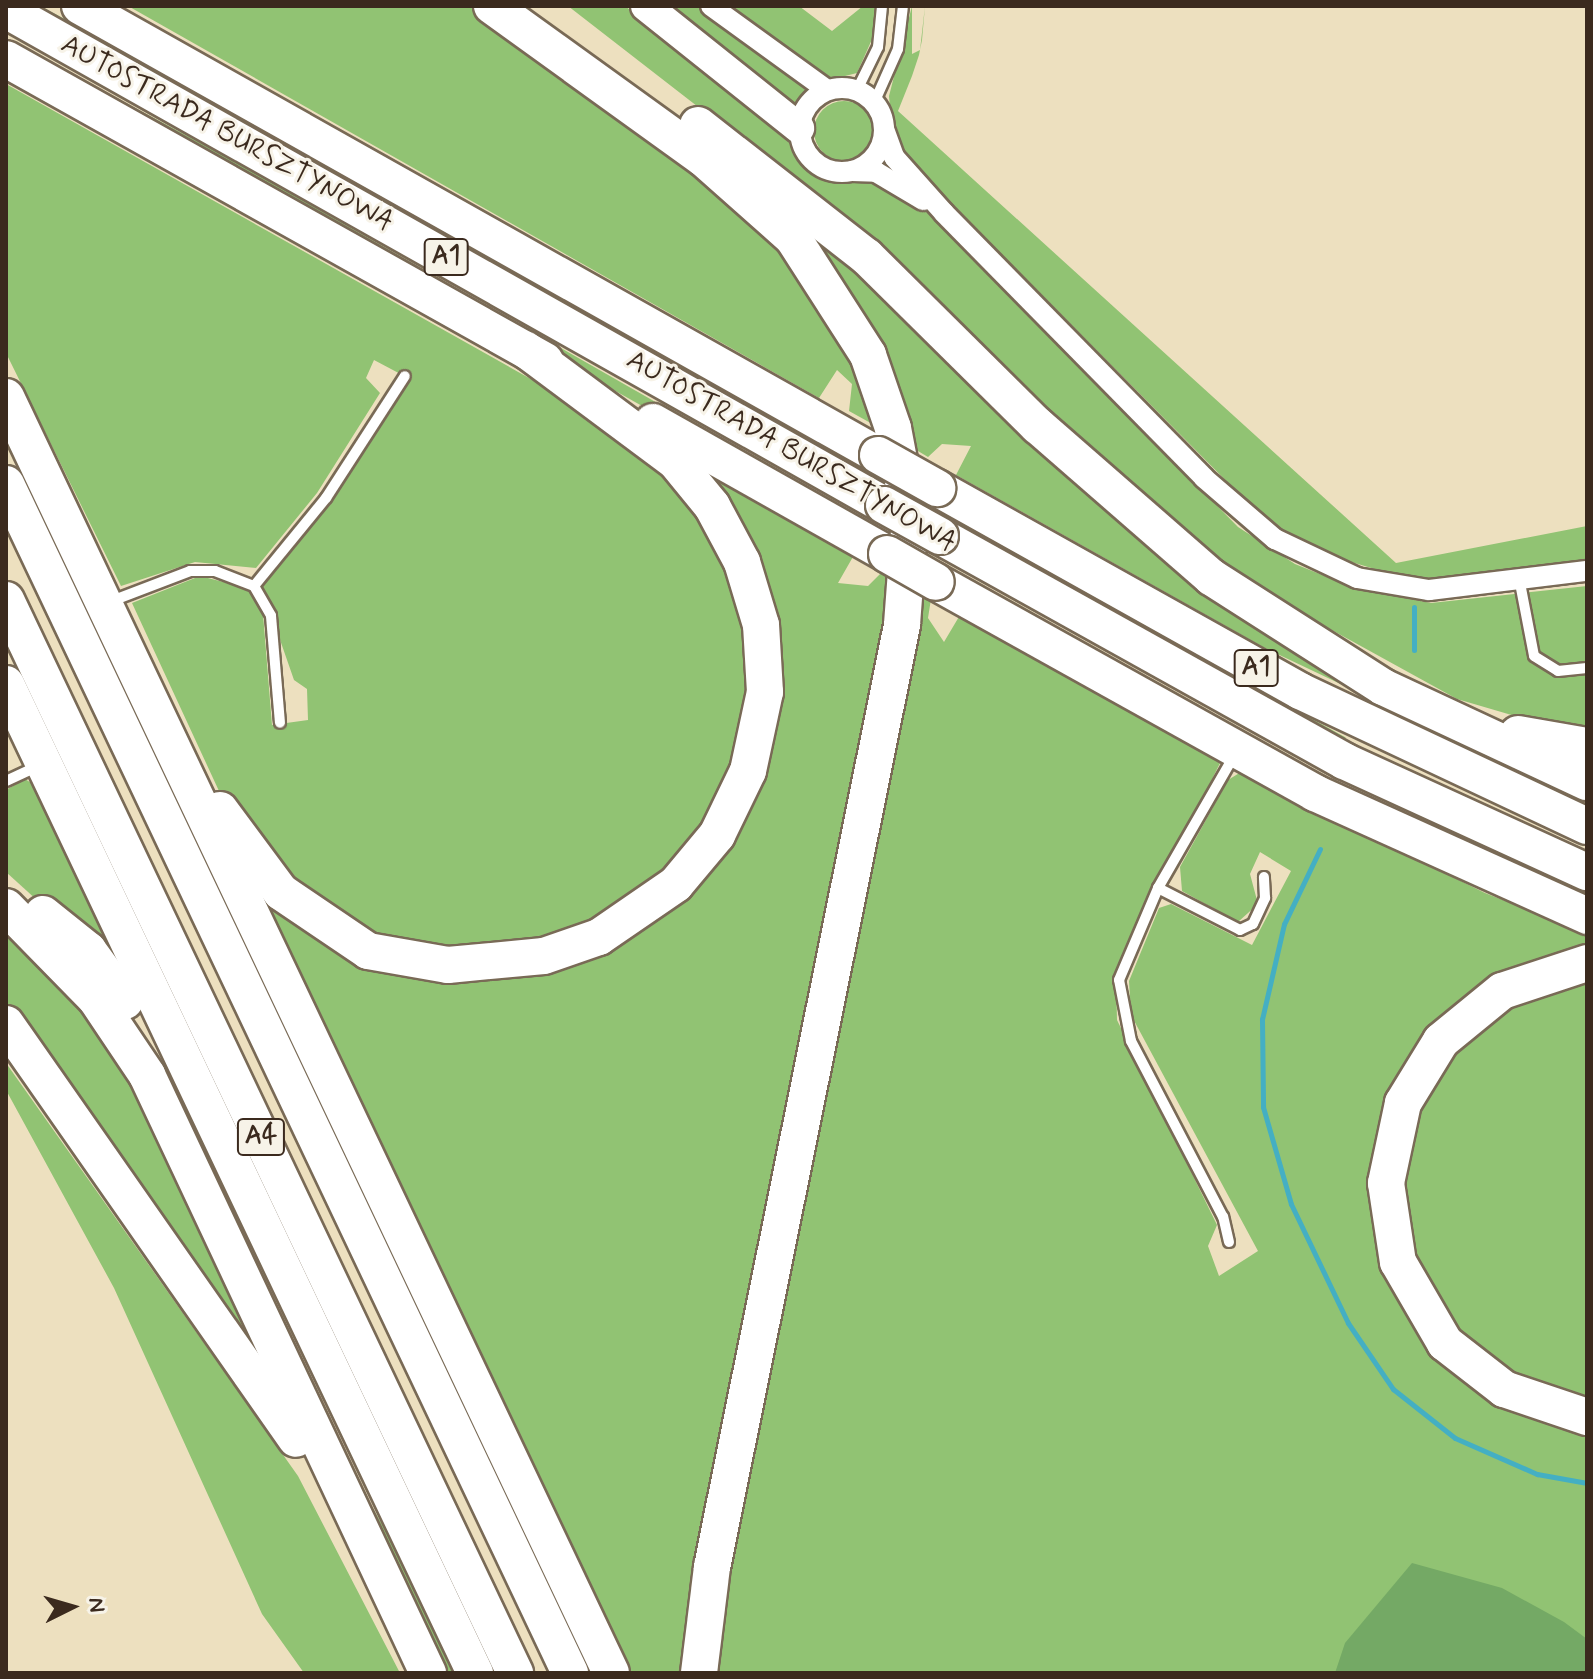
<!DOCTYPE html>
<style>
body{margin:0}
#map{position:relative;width:1593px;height:1679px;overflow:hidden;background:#ede0bf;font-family:Mynerve,sans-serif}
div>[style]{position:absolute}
.green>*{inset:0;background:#91c373;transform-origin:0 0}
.round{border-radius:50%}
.forest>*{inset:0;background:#74a965}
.stream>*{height:5px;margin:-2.5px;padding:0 2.5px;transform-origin:2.5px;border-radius:2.5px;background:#44afc3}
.roads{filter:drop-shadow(2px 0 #796a56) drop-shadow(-2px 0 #796a56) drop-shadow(0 2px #796a56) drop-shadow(0 -2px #796a56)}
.lane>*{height:10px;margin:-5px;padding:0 5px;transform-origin:5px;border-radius:5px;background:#fff}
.street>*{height:20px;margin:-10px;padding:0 10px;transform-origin:10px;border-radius:10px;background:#fff}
.street>.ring{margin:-10px;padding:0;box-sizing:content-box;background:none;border:20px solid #fff;border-radius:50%}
.primary>*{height:30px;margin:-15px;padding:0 15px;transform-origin:15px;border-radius:15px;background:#fff}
.highway>*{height:36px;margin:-18px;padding:0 18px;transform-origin:18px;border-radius:18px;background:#fff}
.bridges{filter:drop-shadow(2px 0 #796a56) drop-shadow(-2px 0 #796a56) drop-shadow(0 2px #796a56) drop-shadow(0 -2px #796a56)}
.highway-bridge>*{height:36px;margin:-18px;padding:0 18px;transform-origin:18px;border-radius:18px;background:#fff}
span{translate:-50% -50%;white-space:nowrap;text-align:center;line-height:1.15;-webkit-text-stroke:6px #f7f3e8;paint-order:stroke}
.shield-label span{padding:2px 6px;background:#f7f3e8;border:2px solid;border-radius:6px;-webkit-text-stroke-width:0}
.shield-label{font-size:26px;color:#3b2a1e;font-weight:700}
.street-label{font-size:28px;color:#3b2a1e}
.frame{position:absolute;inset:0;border:8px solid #3b2a1e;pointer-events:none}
.north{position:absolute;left:32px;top:1567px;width:80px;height:80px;-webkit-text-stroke:6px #f7f3e8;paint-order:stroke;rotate:85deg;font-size:22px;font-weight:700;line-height:32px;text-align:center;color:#3b2a1e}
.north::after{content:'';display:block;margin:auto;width:28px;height:36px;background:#3b2a1e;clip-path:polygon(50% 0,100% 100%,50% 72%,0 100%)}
</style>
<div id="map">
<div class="green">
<div style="clip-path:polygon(20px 6px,40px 6px,141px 59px,876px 474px,877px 486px)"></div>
<div style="clip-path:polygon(128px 6px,470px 6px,738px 196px,839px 315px,885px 431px,849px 411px,852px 384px,837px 370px,819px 398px)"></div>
<div style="clip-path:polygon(568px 6px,625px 6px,790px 133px,813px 170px,834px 181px,878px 177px,936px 219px,1238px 527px,1295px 564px,1357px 589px,1431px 603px,1587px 586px,1587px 737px,1457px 699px,1239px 579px,733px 134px)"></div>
<div style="clip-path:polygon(658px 6px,697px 6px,814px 92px,796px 118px)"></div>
<div style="clip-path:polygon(721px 6px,799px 6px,832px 31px,863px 6px,875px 6px,873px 37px,857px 73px,825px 81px)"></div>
<div style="clip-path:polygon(912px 6px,912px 54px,920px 50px,925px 6px,922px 40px,919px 55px,912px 76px,898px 111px,1396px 563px,1587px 526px,1587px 563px,1459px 579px,1401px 577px,1325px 554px,1263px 518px,893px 145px,889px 96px)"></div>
<div style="clip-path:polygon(6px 39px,225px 156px,881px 531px,738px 460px,6px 48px)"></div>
<div style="clip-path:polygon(6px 84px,602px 419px,701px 514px,737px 578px,751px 632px,749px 739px,685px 862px,606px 925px,468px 954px,379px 939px,299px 894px,225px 804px,132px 603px,200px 576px,247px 588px,263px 614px,272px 725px,308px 720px,307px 689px,294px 680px,262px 588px,408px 378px,374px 360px,366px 378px,380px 393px,317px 493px,256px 568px,195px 562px,121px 586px,6px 353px)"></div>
<div class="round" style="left:814px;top:101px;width:60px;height:60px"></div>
<div style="clip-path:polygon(792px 207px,1101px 503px,1587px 801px,1265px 648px,956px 475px,971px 446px,942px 444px,928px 457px,908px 445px,877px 345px,845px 285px,788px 215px)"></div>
<div style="clip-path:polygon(719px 476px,854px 555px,838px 583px,868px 586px,882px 572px,895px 578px,686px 1673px,628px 1673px,249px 872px,405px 968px,609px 944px,769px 741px,712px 488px)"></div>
<div style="left:939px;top:512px;width:465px;height:10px;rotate:29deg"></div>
<div style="clip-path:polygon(916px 591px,931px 599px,928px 618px,944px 642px,960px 615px,1220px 763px,1116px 974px,1117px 1020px,1217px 1225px,1208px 1246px,1219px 1276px,1258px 1251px,1131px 1015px,1129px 981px,1159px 908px,1171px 904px,1252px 945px,1291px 871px,1260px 852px,1250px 874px,1258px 904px,1238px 922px,1182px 891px,1180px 867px,1228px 780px,1241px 772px,1485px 893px,1587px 933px,1587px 956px,1494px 987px,1386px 1132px,1416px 1320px,1587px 1424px,1587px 1673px,711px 1673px,712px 1635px)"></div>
<div style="clip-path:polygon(25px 779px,36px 786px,136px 990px,6px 872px,6px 790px)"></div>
<div style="clip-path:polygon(6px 921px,117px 1045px,300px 1415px,6px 1007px)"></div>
<div style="clip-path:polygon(1587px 973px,1587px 1405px,1553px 1398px,1470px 1349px,1414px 1270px,1402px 1162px,1419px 1098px,1483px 1015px)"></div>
<div style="clip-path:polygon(6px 1063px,298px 1476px,400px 1673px,304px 1673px,262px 1614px,114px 1288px,6px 1090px)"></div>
<div style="clip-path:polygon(333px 1438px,395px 1547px,454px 1673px,440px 1673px)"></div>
</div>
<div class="forest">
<div style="clip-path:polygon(1412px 1563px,1502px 1588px,1564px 1622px,1587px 1639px,1587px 1673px,1335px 1673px,1345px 1643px)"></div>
</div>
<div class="stream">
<div style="left:1414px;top:650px;width:43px;rotate:-90deg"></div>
<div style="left:1320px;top:849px;width:83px;rotate:115.6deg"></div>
<div style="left:1284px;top:924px;width:98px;rotate:103deg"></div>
<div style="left:1262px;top:1019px;width:88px;rotate:89.3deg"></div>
<div style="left:1263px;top:1107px;width:101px;rotate:73.9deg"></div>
<div style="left:1291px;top:1204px;width:132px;rotate:64.4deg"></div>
<div style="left:1348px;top:1323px;width:80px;rotate:55.7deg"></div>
<div style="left:1393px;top:1389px;width:79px;rotate:38.3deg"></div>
<div style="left:1455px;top:1438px;width:90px;rotate:23.7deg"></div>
<div style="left:1537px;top:1474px;width:51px;rotate:10.2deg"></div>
</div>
<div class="roads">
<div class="lane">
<div style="left:857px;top:90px;width:48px;rotate:-64deg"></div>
<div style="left:878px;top:47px;width:41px;rotate:-84.4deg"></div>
<div style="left:874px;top:103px;width:59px;rotate:-66deg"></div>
<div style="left:898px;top:49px;width:43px;rotate:-83.4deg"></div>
<div style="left:1520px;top:583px;width:74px;rotate:79.1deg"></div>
<div style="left:1534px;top:656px;width:28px;rotate:32deg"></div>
<div style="left:1558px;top:671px;width:29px;rotate:-6deg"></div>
<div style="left:254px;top:586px;width:114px;rotate:-50.7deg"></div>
<div style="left:326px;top:498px;width:145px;rotate:-57.1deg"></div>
<div style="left:109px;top:602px;width:87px;rotate:-20.9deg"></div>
<div style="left:190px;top:571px;width:25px"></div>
<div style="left:215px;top:571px;width:42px;rotate:21deg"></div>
<div style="left:254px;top:586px;width:34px;rotate:60deg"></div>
<div style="left:271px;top:616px;width:107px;rotate:85.2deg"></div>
<div style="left:6px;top:781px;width:35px;rotate:-25deg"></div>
<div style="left:1158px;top:888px;width:92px;rotate:27.1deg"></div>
<div style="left:1240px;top:930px;width:14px;rotate:-25deg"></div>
<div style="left:1253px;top:924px;width:29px;rotate:-65deg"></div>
<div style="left:1265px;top:898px;width:21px;rotate:-93deg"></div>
<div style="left:1229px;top:1242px;width:26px;rotate:-103deg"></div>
<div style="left:1223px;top:1217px;width:199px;rotate:-117.6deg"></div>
<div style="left:1131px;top:1041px;width:62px;rotate:-101.1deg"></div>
<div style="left:1119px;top:980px;width:100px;rotate:-67deg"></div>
<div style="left:1158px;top:888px;width:155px;rotate:-60.1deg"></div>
</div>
<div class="street">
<div style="left:711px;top:6px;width:143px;rotate:35.9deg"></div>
<div class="ring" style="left:800px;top:88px;width:64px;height:64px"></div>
<div style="left:884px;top:129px;width:30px;rotate:70deg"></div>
<div style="left:894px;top:157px;width:75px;rotate:48.2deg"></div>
<div style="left:944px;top:213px;width:371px;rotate:45.5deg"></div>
<div style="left:1204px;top:478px;width:94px;rotate:40.7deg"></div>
<div style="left:1275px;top:539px;width:91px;rotate:25.4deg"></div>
<div style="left:1357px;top:578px;width:73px;rotate:9.5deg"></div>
<div style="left:1429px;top:590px;width:159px;rotate:-6.9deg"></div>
<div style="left:852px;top:171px;width:24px;rotate:2deg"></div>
<div style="left:876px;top:172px;width:55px;rotate:30.8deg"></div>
</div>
<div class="primary">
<div style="left:646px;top:6px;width:196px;rotate:38.6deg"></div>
</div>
<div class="highway">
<div style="left:80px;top:6px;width:916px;rotate:29.36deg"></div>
<div style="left:492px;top:6px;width:260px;rotate:35.8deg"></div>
<div style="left:703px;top:158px;width:120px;rotate:41.6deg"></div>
<div style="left:793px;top:238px;width:139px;rotate:57.3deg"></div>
<div style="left:868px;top:355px;width:77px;rotate:71.1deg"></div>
<div style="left:893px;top:428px;width:92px;rotate:79.3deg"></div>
<div style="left:910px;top:518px;width:107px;rotate:94.3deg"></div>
<div style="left:902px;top:625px;width:961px;rotate:101.4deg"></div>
<div style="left:712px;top:1567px;width:107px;rotate:97deg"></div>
<div style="left:6px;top:10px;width:1008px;rotate:29.41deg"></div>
<div style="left:6px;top:59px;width:618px;rotate:29.26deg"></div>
<div style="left:698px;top:125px;width:214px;rotate:38deg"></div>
<div style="left:867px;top:257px;width:240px;rotate:44.7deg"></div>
<div style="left:1038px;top:426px;width:230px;rotate:41.1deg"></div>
<div style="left:1211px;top:577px;width:204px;rotate:32.6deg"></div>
<div style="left:1383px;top:687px;width:225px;rotate:25deg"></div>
<div style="left:6px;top:397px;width:1412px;rotate:64.63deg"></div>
<div style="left:653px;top:422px;width:269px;rotate:29.4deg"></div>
<div style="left:6px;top:484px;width:1316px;rotate:64.62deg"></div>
<div style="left:937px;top:488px;width:416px;rotate:29.2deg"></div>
<div style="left:1300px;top:691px;width:317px;rotate:25.2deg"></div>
<div style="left:940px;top:536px;width:462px;rotate:29.1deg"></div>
<div style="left:1344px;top:761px;width:267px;rotate:24.6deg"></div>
<div style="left:936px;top:582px;width:434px;rotate:29.1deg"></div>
<div style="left:1315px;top:793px;width:299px;rotate:24.3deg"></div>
<div style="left:6px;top:600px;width:1188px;rotate:64.62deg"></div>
<div style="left:6px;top:684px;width:1095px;rotate:64.63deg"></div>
<div style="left:1518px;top:734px;width:70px;rotate:9.9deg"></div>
<div style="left:220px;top:810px;width:102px;rotate:53.4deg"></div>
<div style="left:281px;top:892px;width:105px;rotate:34.1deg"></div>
<div style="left:368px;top:951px;width:81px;rotate:9.9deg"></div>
<div style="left:448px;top:965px;width:96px;rotate:-5.4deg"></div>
<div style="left:544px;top:956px;width:58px;rotate:-19.1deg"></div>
<div style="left:599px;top:937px;width:93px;rotate:-34.5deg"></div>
<div style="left:676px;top:884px;width:64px;rotate:-50.1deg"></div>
<div style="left:717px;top:835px;width:71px;rotate:-64.2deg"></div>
<div style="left:748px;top:771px;width:81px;rotate:-77.9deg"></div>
<div style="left:765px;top:692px;width:67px;rotate:-93.4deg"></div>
<div style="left:761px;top:625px;width:66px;rotate:-106.8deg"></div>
<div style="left:742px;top:562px;width:64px;rotate:-118.2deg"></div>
<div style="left:712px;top:506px;width:58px;rotate:-129.4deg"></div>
<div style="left:675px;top:461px;width:186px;rotate:-143.3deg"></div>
<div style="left:6px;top:907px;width:129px;rotate:45.6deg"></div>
<div style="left:96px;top:999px;width:92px;rotate:56.1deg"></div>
<div style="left:147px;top:1075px;width:661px;rotate:64.83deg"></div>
<div style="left:43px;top:914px;width:58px;rotate:38.7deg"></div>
<div style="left:88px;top:950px;width:63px;rotate:54deg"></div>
<div style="left:1587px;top:963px;width:89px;rotate:161.8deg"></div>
<div style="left:1502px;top:991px;width:79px;rotate:140.7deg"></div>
<div style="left:1441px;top:1041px;width:73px;rotate:121.5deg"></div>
<div style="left:1403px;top:1103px;width:82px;rotate:102deg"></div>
<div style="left:1386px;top:1183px;width:80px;rotate:81.4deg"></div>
<div style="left:1398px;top:1262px;width:94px;rotate:59.9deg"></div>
<div style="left:1445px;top:1343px;width:75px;rotate:37.9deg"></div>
<div style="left:1504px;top:1389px;width:88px;rotate:18.6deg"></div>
<div style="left:6px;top:1024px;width:506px;rotate:55.05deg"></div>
</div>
</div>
<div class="bridges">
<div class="highway-bridge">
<div style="left:878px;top:455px;width:68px;rotate:29.2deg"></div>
<div style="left:884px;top:505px;width:64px;rotate:29deg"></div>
<div style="left:887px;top:554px;width:56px;rotate:29.7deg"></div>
</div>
</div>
<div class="shield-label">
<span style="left:446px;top:257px">A1</span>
<span style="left:1256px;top:668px">A1</span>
<span style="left:261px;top:1137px">A4</span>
</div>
<div class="street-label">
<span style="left:227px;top:134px;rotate:29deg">AUTOSTRADA BURSZTYNOWA</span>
<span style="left:791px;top:452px;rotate:30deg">AUTOSTRADA BURSZTYNOWA</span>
</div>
<div class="frame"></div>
<div class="north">N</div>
</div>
